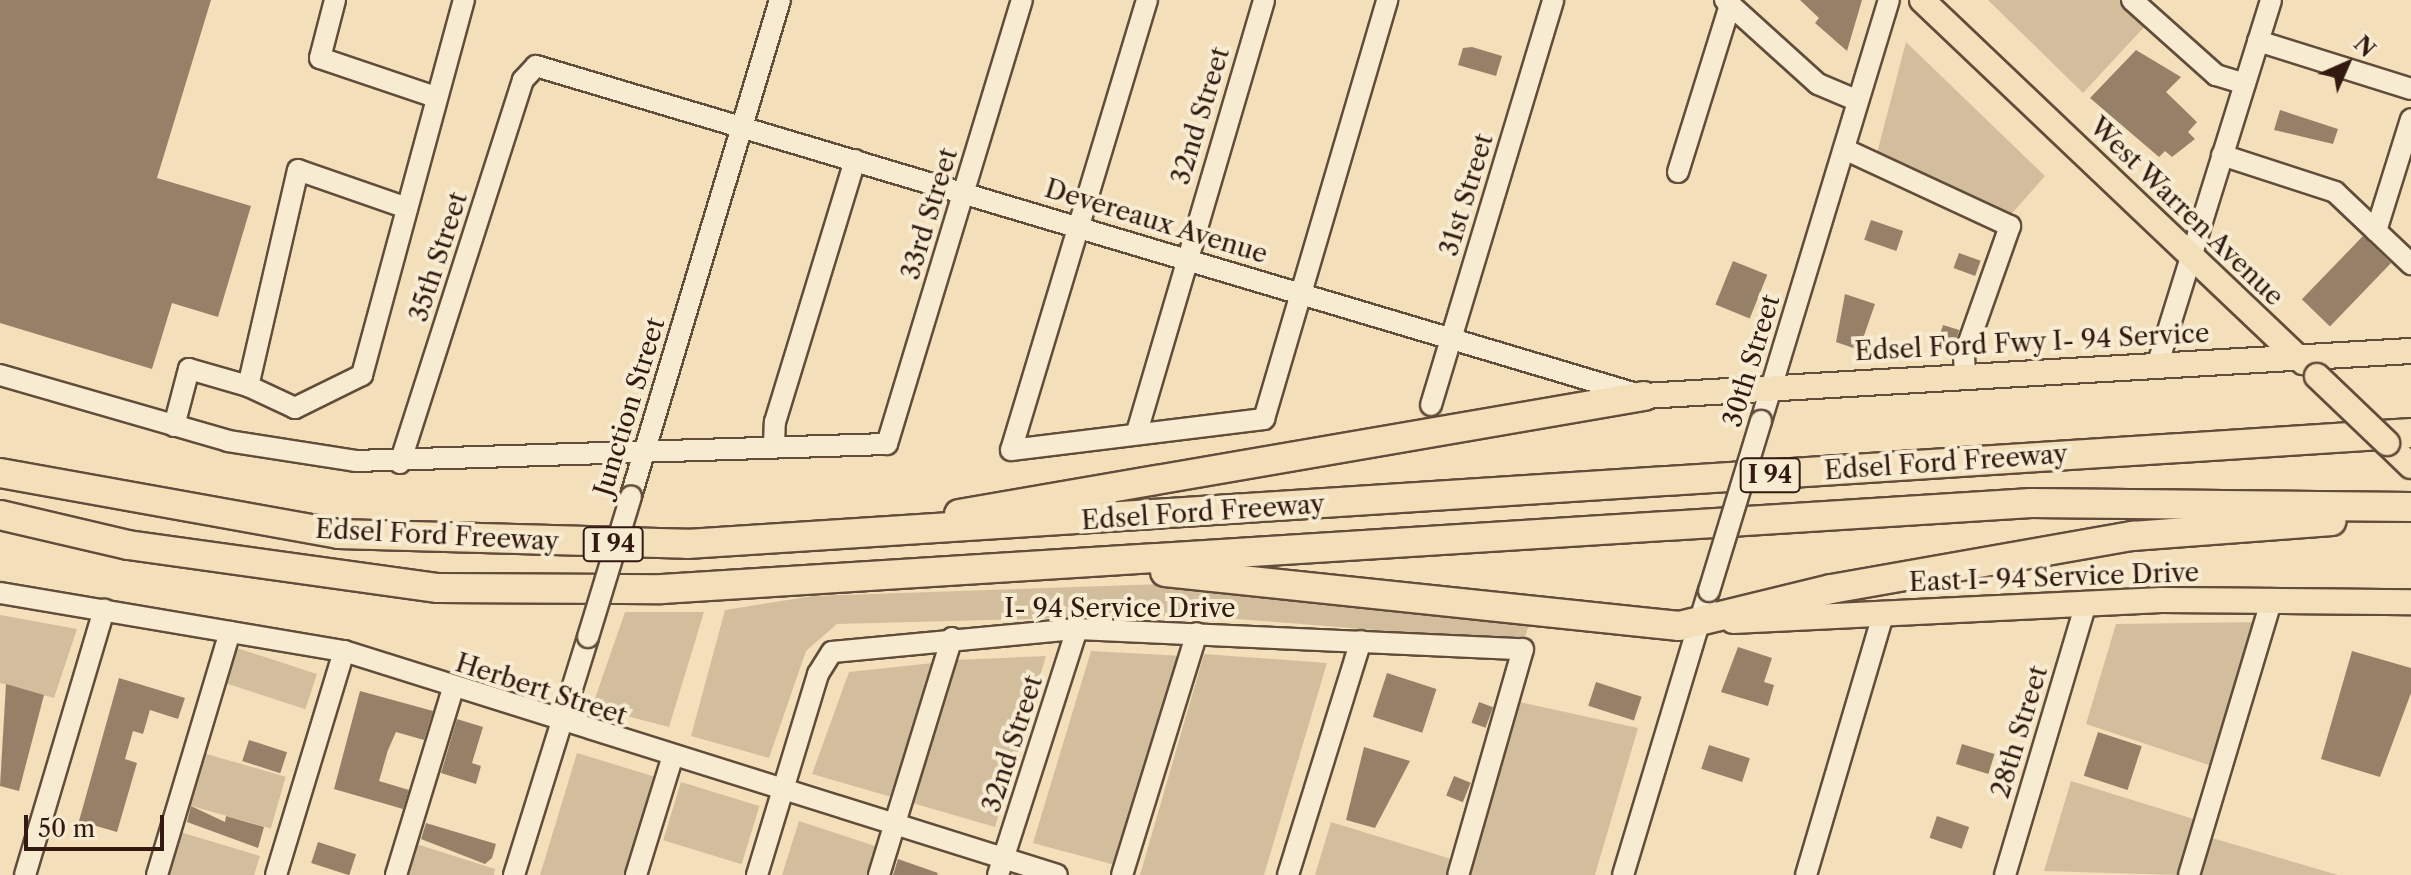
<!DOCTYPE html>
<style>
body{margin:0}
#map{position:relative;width:2411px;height:875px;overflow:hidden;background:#f3e0ba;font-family:"Libre Caslon Text",serif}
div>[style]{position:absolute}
.green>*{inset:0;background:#d2be9d;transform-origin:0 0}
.building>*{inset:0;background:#968168;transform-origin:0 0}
.roads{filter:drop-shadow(2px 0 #624c3a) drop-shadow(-2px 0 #624c3a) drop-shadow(0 2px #624c3a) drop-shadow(0 -2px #624c3a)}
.minor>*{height:20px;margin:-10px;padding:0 10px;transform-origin:10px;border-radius:10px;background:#f7ebd2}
.major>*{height:24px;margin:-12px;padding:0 12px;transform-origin:12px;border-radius:12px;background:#f3e0ba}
.highway>*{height:28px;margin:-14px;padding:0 14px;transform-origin:14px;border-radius:14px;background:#f3e0ba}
.bridges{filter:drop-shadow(2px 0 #624c3a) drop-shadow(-2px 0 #624c3a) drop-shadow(0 2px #624c3a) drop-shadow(0 -2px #624c3a)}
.minor-bridge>*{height:20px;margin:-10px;padding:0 10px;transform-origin:10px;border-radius:10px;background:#f7ebd2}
.major-bridge>*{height:24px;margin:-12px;padding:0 12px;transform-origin:12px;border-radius:12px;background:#f3e0ba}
span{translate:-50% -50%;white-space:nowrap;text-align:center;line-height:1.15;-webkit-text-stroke:8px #f7ebd2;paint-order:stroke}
.shield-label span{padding:2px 6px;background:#f7ebd2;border:2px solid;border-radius:6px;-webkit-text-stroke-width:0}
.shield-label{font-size:24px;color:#321a10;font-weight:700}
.street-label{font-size:26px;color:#321a10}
.north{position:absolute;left:2307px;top:24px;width:80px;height:80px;-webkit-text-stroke:6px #f7ebd2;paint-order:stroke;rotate:45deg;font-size:22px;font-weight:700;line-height:32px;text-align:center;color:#321a10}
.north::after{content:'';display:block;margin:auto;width:28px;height:36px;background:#321a10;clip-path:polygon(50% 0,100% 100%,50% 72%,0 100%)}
.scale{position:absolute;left:24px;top:815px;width:140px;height:36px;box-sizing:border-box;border:4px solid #321a10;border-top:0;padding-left:10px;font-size:24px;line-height:28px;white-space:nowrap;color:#321a10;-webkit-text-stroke:6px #f7ebd2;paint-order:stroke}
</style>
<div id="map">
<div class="green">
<div style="clip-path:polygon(1988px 0,2122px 0,2147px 24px,2083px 93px)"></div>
<div style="clip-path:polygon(1906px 42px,2045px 176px,2006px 220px,1877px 153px)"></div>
<div style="clip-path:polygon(1164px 584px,1529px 623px,1524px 642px,1188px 615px,837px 624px,806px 651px,769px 758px,691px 736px,725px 610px,813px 596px)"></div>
<div style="clip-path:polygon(625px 612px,704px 612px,669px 727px,592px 707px)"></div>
<div style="clip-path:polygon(0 615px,77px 629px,54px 698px,0 683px)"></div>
<div style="clip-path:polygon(2260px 622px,2215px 767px,2086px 724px,2116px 624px)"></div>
<div style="left:237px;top:648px;width:84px;height:37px;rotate:18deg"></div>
<div style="clip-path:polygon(1091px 651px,1183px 656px,1115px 865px,1033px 843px)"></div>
<div style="clip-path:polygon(1204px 654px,1327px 663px,1264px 875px,1140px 875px)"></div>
<div style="clip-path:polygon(1046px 656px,995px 827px,909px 802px,954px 660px)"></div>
<div style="clip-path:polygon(933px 663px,895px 798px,812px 774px,849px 672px)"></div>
<div style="clip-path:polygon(1515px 701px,1638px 728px,1595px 875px,1465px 875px)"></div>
<div style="left:203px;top:753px;width:86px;height:54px;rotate:16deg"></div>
<div style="clip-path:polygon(577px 753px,659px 778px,629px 875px,540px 875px)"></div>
<div style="clip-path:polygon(2071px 781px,2197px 820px,2180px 875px,2044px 871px)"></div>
<div style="left:681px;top:782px;width:82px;height:61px;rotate:17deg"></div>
<div style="clip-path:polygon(799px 821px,878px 847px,869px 875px,782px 875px)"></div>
<div style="clip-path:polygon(1331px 822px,1458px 861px,1453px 875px,1315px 875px)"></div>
<div style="clip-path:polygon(180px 832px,260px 856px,254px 875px,167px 875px)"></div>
<div style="clip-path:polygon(2212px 838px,2338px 875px,2202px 875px)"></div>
<div style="clip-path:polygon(413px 843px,495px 869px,494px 875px,403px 875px)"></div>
</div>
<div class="building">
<div style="clip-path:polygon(0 0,211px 0,157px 178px,251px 206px,218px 317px,172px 303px,152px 369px,0 323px)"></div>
<div style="clip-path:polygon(1800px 0,1862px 0,1847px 51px,1815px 23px,1819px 18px)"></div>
<div style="clip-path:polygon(1472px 47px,1502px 56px,1496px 76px,1458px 65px,1463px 48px)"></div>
<div style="clip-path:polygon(2136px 50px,2181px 77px,2166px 92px,2197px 122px,2188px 132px,2195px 139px,2172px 157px,2165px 151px,2159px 157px,2090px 98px)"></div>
<div style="clip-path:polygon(2280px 110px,2338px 129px,2333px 144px,2274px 130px)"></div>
<div style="left:1871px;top:220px;width:34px;height:21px;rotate:19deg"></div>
<div style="left:2363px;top:236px;width:39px;height:88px;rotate:44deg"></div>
<div style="left:1959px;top:253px;width:23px;height:16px;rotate:20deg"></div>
<div style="left:1733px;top:261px;width:37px;height:47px;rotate:22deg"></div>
<div style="clip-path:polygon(1845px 294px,1875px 304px,1859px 350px,1836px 342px)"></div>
<div style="left:1943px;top:325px;width:17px;height:15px;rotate:17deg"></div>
<div style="clip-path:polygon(1738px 647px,1772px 658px,1764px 682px,1774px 685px,1768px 706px,1721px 692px)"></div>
<div style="clip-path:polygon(2352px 651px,2411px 668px,2411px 693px,2380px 777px,2321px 759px)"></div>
<div style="left:1387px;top:673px;width:52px;height:46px;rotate:18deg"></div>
<div style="clip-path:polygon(119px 678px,185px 698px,178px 719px,150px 710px,143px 734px,133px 731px,125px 759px,137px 763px,117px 832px,79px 821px)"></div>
<div style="left:1596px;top:682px;width:48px;height:25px;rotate:18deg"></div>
<div style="clip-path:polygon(6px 684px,44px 695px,19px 791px,0 786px)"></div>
<div style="clip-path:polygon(360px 691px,433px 711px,424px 740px,396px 732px,388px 750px,379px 781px,409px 790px,403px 809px,334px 789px)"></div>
<div style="left:1479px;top:702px;width:15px;height:22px;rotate:20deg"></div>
<div style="clip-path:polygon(457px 719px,483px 727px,472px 763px,481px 766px,476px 784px,441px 773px)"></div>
<div style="left:2098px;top:732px;width:46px;height:46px;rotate:18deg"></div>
<div style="left:249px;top:740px;width:40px;height:22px;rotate:18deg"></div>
<div style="left:1962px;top:744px;width:34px;height:21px;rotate:17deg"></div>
<div style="left:1709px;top:745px;width:43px;height:25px;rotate:18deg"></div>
<div style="clip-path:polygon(1364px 747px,1410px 761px,1375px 828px,1346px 820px)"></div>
<div style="left:1454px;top:776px;width:18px;height:21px;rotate:22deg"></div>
<div style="clip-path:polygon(191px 806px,225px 822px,226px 816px,264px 827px,258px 848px,187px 822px)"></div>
<div style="left:1937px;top:816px;width:34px;height:23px;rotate:19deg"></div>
<div style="clip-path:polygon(426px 823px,496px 844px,492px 858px,485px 864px,421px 839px)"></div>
<div style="left:318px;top:842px;width:40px;height:22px;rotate:18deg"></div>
<div style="clip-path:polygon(898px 859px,938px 873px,937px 875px,893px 875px)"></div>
</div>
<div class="roads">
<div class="minor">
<div style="left:335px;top:0;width:60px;rotate:104.5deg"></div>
<div style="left:320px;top:58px;width:121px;rotate:18.7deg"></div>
<div style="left:1147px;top:0;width:470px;rotate:106.8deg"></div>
<div style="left:1011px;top:450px;width:255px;rotate:-7deg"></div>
<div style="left:1264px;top:419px;width:437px;rotate:-73.6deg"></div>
<div style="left:1725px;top:0;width:125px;rotate:42.1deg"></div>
<div style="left:1818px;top:84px;width:43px;rotate:23deg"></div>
<div style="left:2132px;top:0;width:113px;rotate:41.8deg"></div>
<div style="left:2216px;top:75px;width:30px;rotate:17deg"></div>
<div style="left:2258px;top:41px;width:160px;rotate:17.4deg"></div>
<div style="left:1844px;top:149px;width:183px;rotate:24.9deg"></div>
<div style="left:2010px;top:226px;width:138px;rotate:109.5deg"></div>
<div style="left:1964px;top:356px;width:19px;rotate:87deg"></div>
<div style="left:2222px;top:155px;width:119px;rotate:18.1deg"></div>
<div style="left:2335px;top:192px;width:105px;rotate:43.5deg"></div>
<div style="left:1678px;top:172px;width:175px;rotate:-72.7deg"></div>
<div style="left:404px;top:207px;width:112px;rotate:-160.8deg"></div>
<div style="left:298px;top:170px;width:222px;rotate:103deg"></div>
<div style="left:248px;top:386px;width:52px;rotate:25.1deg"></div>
<div style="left:295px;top:408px;width:75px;rotate:-26.2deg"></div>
<div style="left:362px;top:375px;width:389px;rotate:-74.8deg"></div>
<div style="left:2376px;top:231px;width:117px;rotate:-72.6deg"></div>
<div style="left:2158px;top:363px;width:380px;rotate:-72.7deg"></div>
<div style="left:0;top:375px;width:237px;rotate:16.1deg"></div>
<div style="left:228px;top:441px;width:129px;rotate:8.9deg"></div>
<div style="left:355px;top:461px;width:532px;rotate:-1.83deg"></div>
<div style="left:887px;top:444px;width:464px;rotate:-73.1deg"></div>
<div style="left:1431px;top:405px;width:423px;rotate:-73.2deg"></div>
<div style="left:1761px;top:421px;width:440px;rotate:-73.1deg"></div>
<div style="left:174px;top:426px;width:59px;rotate:-75.3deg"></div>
<div style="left:189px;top:369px;width:61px;rotate:16.1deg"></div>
<div style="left:1137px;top:432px;width:450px;rotate:-73.6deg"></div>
<div style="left:774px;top:445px;width:23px;rotate:-88deg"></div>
<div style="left:775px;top:422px;width:274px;rotate:-73deg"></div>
<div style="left:400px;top:463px;width:402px;rotate:-72.2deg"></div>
<div style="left:523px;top:80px;width:19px;rotate:-47deg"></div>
<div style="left:536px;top:66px;width:1148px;rotate:16.6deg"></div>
<div style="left:631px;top:496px;width:518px;rotate:-73.28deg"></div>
<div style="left:0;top:593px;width:349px;rotate:9.6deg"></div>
<div style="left:344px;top:651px;width:747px;rotate:17.44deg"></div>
<div style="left:25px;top:875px;width:277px;rotate:-73.4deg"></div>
<div style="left:157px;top:875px;width:254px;rotate:-73.3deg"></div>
<div style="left:276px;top:875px;width:234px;rotate:-73.1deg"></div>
<div style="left:396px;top:875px;width:195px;rotate:-73deg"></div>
<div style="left:514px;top:875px;width:249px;rotate:-72.7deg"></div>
<div style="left:636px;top:875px;width:121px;rotate:-72.8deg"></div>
<div style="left:757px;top:875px;width:210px;rotate:-73.1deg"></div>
<div style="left:818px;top:674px;width:26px;rotate:-58deg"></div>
<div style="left:832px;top:652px;width:246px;rotate:-5.4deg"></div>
<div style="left:1077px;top:629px;width:446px;rotate:2.6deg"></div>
<div style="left:1523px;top:649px;width:235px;rotate:106deg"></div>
<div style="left:879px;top:875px;width:248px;rotate:-72.9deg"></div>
<div style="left:998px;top:875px;width:258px;rotate:-72.2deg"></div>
<div style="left:1122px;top:875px;width:253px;rotate:-72.8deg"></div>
<div style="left:1288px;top:875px;width:245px;rotate:-72.7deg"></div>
<div style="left:1623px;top:875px;width:297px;rotate:-73.2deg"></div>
<div style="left:1806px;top:875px;width:274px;rotate:-73.5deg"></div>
<div style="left:2005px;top:875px;width:284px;rotate:-73.4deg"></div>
<div style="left:2189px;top:875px;width:288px;rotate:-73.3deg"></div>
</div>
<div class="major">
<div style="left:1922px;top:0;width:526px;rotate:43.54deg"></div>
<div style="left:1644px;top:396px;width:768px;rotate:-3.36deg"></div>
<div style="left:2387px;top:443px;width:33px;rotate:44deg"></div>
<div style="left:1733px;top:621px;width:429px;rotate:-2.8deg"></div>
<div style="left:2161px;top:600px;width:250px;rotate:0.5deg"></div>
</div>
<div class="highway">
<div style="left:0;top:473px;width:343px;rotate:10.2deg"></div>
<div style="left:338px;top:534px;width:349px;rotate:1.6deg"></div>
<div style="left:687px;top:544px;width:1728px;rotate:-3.68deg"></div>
<div style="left:959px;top:514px;width:695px;rotate:-9.77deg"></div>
<div style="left:0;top:515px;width:131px;rotate:13.2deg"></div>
<div style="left:128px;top:545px;width:313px;rotate:7.9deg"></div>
<div style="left:438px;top:588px;width:224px;rotate:0.3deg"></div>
<div style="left:662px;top:589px;width:1372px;rotate:-3.59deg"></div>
<div style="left:2031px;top:503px;width:380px;rotate:0.6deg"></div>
<div style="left:1165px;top:572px;width:517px;rotate:6deg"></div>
<div style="left:1679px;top:626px;width:156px;rotate:-13.7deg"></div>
<div style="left:1831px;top:589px;width:307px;rotate:-10deg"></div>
<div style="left:2133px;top:536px;width:199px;rotate:-4.3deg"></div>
</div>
</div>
<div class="bridges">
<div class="minor-bridge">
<div style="left:1709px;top:591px;width:178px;rotate:-73deg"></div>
<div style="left:588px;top:637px;width:147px;rotate:-73deg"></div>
</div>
<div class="major-bridge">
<div style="left:2317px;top:376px;width:97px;rotate:43.7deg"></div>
</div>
</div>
<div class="shield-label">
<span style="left:1770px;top:475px">I 94</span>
<span style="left:613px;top:544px">I 94</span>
</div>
<div class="street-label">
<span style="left:1201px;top:116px;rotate:-73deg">32nd Street</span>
<span style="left:1467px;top:195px;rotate:-73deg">31st Street</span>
<span style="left:2186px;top:212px;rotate:44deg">West Warren Avenue</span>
<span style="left:930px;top:214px;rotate:-73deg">33rd Street</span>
<span style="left:1156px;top:222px;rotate:17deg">Devereaux Avenue</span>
<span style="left:439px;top:257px;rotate:-72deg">35th Street</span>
<span style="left:2032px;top:343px;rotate:-3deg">Edsel Ford Fwy I- 94 Service</span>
<span style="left:1752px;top:361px;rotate:-73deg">30th Street</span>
<span style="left:630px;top:407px;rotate:-73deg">Junction Street</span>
<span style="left:1946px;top:463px;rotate:-4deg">Edsel Ford Freeway</span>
<span style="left:1203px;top:513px;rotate:-4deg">Edsel Ford Freeway</span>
<span style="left:437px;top:536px;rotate:3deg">Edsel Ford Freeway</span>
<span style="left:2054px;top:578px;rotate:-2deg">East I- 94 Service Drive</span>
<span style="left:1120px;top:609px">I- 94 Service Drive</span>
<span style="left:541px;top:690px;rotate:18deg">Herbert Street</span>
<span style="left:2020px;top:732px;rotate:-73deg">28th Street</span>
<span style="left:1013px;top:744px;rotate:-72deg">32nd Street</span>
</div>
<div class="north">N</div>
<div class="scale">50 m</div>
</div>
